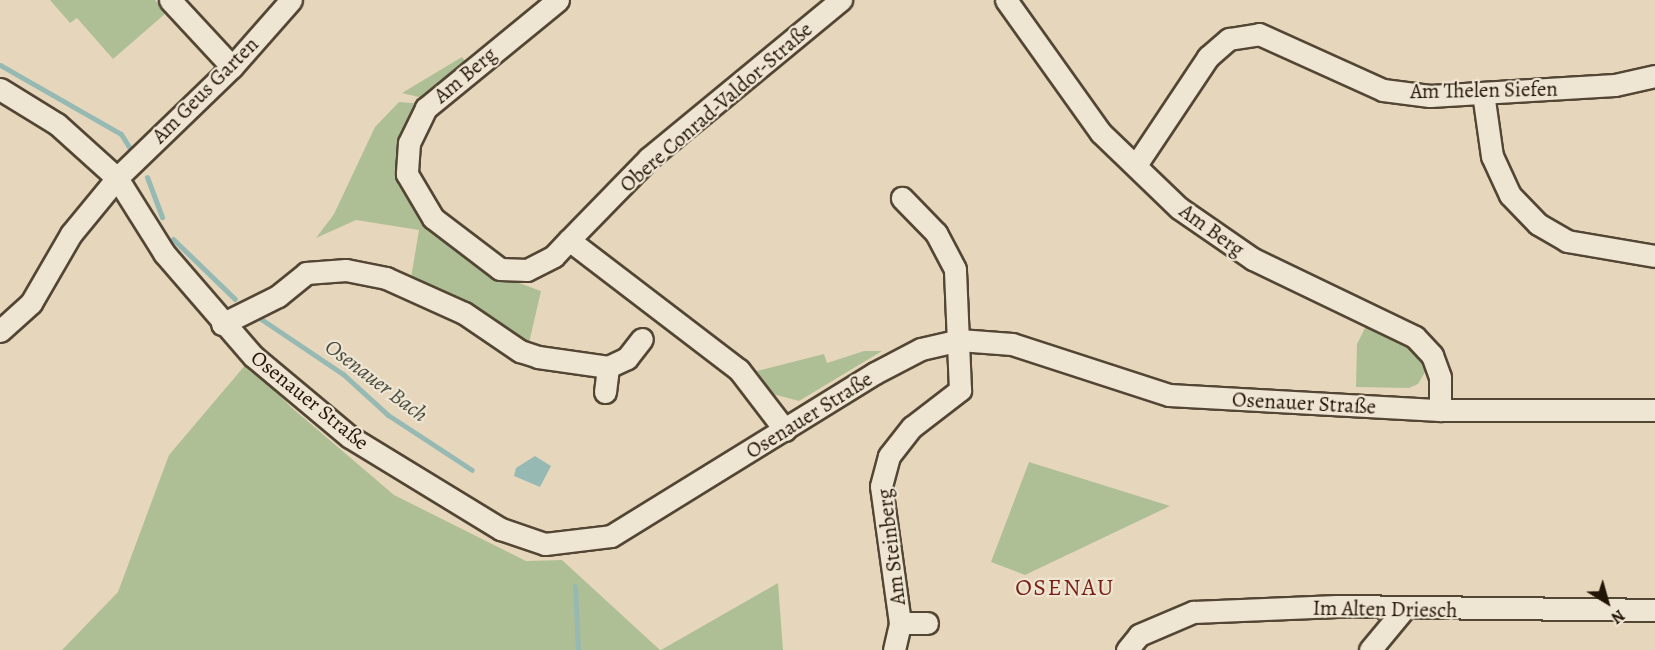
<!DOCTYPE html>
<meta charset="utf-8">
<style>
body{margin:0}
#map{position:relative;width:1655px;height:650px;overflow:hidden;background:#e6d7bc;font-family:Alegreya,serif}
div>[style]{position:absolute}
.green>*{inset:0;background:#afbf95}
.water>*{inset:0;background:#96b9b3}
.stream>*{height:5px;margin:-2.5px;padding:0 2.5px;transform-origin:2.5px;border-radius:2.5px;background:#96b9b3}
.roads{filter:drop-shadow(2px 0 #534634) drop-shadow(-2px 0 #534634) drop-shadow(0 2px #534634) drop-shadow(0 -2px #534634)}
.minor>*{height:21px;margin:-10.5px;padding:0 10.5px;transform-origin:10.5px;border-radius:10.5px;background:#efe5d3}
span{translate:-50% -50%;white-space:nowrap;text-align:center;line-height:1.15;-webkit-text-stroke:4.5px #efe5d3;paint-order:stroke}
.street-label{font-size:21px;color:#221507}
.water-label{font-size:22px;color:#4b4e43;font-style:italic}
.quarter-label{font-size:24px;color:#7a1f14;letter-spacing:1.5px}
.north{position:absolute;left:1577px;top:572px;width:60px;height:60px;-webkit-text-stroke:4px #efe5d3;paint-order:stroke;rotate:143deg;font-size:16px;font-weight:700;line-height:24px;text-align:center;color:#221507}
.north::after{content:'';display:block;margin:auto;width:21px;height:27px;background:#221507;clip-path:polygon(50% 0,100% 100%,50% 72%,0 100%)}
</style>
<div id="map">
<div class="green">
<div style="clip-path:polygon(50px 0,155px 0,166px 13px,113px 59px,77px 18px,70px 23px)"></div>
<div style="clip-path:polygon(462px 57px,465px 61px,427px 99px,402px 93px)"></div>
<div style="clip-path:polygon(399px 102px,424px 104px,400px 174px,409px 199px,429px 226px,483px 270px,541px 291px,529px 343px,410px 284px,419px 230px,356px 220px,316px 238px,334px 214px,375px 127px)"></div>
<div style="clip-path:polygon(1366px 326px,1417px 353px,1425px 372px,1418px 384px,1409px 388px,1356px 387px,1357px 344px)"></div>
<div style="clip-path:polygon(864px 351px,882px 351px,799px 401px,773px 394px,757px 371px,824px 354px,827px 363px)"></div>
<div style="clip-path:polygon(247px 363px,291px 407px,394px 495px,526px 561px,562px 560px,660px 650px,62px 650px,118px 592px,169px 455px)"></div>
<div style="clip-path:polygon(1029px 462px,1170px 506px,1025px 575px,991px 562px)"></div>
<div style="clip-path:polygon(778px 583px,783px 650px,661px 650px)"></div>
</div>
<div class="water">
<div style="clip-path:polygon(535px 456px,551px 466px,540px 487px,514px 476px,516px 468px)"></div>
</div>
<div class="stream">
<div style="left:0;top:65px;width:139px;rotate:29.7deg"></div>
<div style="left:121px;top:134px;width:19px;rotate:58deg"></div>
<div style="left:147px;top:177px;width:43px;rotate:69.4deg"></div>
<div style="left:173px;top:239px;width:86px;rotate:44.1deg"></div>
<div style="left:261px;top:319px;width:99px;rotate:33.9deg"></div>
<div style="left:343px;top:374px;width:61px;rotate:42.3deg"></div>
<div style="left:388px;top:415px;width:100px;rotate:33.2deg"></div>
<div style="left:575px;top:586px;width:64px;rotate:87.3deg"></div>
</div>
<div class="roads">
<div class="minor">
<div style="left:170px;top:0;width:91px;rotate:47.2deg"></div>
<div style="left:558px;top:0;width:171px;rotate:140.7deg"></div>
<div style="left:426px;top:108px;width:39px;rotate:116deg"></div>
<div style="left:409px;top:143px;width:31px;rotate:94deg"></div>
<div style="left:407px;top:174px;width:51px;rotate:59.4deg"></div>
<div style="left:433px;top:218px;width:84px;rotate:37.3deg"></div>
<div style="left:500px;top:269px;width:27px;rotate:2deg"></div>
<div style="left:527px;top:270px;width:30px;rotate:-27deg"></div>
<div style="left:554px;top:256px;width:22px;rotate:-47deg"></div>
<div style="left:1006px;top:0;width:163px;rotate:54.5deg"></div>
<div style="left:1101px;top:133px;width:108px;rotate:43.9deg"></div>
<div style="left:1179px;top:208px;width:90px;rotate:34.6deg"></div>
<div style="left:1253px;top:259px;width:180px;rotate:25.7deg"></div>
<div style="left:1415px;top:337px;width:25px;rotate:47deg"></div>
<div style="left:1432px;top:355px;width:23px;rotate:70deg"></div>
<div style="left:1440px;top:377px;width:33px;rotate:90deg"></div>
<div style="left:0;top:89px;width:67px;rotate:31.6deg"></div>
<div style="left:57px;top:124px;width:81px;rotate:42deg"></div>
<div style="left:117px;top:178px;width:89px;rotate:57.9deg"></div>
<div style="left:164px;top:253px;width:136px;rotate:49.2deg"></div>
<div style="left:253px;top:356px;width:126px;rotate:39.9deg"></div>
<div style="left:350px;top:437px;width:177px;rotate:31.4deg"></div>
<div style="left:501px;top:529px;width:46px;rotate:18.8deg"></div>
<div style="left:545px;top:544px;width:66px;rotate:-6.9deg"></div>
<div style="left:611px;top:536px;width:310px;rotate:-31.7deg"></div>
<div style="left:875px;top:373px;width:52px;rotate:-27.6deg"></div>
<div style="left:921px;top:349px;width:39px;rotate:-13deg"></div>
<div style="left:959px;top:340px;width:53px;rotate:4.3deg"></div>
<div style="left:1012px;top:344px;width:165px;rotate:18deg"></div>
<div style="left:1169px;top:395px;width:271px;rotate:3.2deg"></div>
<div style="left:1440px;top:410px;width:215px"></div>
<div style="left:1483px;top:93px;width:64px;rotate:81.9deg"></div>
<div style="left:1492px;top:156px;width:43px;rotate:65.2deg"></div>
<div style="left:1510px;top:195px;width:40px;rotate:46deg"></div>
<div style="left:1538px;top:224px;width:34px;rotate:30deg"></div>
<div style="left:1567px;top:241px;width:89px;rotate:9.7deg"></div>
<div style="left:1136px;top:165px;width:130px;rotate:-56.3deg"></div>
<div style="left:1208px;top:57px;width:28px;rotate:-41deg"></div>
<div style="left:1229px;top:39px;width:30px;rotate:-9deg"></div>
<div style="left:1259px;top:34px;width:136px;rotate:24.3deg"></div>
<div style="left:1383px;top:90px;width:47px;rotate:7.3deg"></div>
<div style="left:1430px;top:96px;width:185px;rotate:-3.4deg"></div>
<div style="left:1615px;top:85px;width:41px;rotate:-12.7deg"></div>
<div style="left:222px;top:324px;width:63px;rotate:-26.6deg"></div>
<div style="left:278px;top:296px;width:36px;rotate:-39deg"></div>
<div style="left:306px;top:273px;width:40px;rotate:-4.3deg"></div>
<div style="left:346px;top:270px;width:41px;rotate:11.3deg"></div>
<div style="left:386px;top:278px;width:85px;rotate:24.2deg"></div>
<div style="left:464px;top:313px;width:68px;rotate:34.2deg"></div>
<div style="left:520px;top:351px;width:19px;rotate:18deg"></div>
<div style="left:538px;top:357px;width:71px;rotate:8.1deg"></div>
<div style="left:608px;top:367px;width:21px;rotate:-25deg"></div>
<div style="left:627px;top:358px;width:24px;rotate:-52deg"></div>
<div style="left:0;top:331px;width:42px;rotate:-42.1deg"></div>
<div style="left:31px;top:303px;width:80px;rotate:-59.9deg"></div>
<div style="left:71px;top:234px;width:72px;rotate:-50.6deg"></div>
<div style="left:117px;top:178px;width:160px;rotate:-44deg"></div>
<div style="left:232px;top:67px;width:89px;rotate:-48.6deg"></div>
<div style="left:605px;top:392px;width:25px;rotate:-83deg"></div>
<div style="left:785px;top:430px;width:76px;rotate:-127.5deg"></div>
<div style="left:739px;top:370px;width:214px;rotate:-142.6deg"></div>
<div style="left:569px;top:240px;width:115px;rotate:-45.7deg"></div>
<div style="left:649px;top:158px;width:249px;rotate:-39.5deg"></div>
<div style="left:900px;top:623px;width:27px"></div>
<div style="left:894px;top:650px;width:28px;rotate:-77deg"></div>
<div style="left:900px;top:623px;width:138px;rotate:-97.9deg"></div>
<div style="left:881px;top:486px;width:31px;rotate:-75deg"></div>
<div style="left:889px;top:456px;width:37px;rotate:-52deg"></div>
<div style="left:912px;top:427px;width:61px;rotate:-37.6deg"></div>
<div style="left:960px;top:390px;width:121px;rotate:-92.4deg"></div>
<div style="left:955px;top:269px;width:41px;rotate:-117.8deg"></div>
<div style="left:936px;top:233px;width:49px;rotate:-134.2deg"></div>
<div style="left:1127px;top:650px;width:19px;rotate:-51deg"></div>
<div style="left:1139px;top:635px;width:59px;rotate:-23.1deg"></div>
<div style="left:1193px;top:612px;width:144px;rotate:-2.4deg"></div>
<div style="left:1337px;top:606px;width:318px;rotate:0.7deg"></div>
<div style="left:1370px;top:650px;width:53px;rotate:-50.3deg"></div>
</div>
</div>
<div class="street-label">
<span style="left:465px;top:75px;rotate:-40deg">Am Berg</span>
<span style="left:205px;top:90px;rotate:-45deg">Am Geus Garten</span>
<span style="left:1484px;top:90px;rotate:-1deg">Am Thelen Siefen</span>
<span style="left:716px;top:107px;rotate:-41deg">Obere Conrad-Valdor-Straße</span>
<span style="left:1212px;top:230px;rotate:36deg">Am Berg</span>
<span style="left:310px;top:400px;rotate:39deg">Osenauer Straße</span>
<span style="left:1304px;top:403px;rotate:3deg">Osenauer Straße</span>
<span style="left:809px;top:415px;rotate:-32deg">Osenauer Straße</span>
<span style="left:891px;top:547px;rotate:-97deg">Am Steinberg</span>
<span style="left:1385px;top:609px;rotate:1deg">Im Alten Driesch</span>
</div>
<div class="water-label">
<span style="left:376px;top:381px;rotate:37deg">Osenauer Bach</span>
</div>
<div class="quarter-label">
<span style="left:1065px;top:588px">OSENAU</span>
</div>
<div class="north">N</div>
</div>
